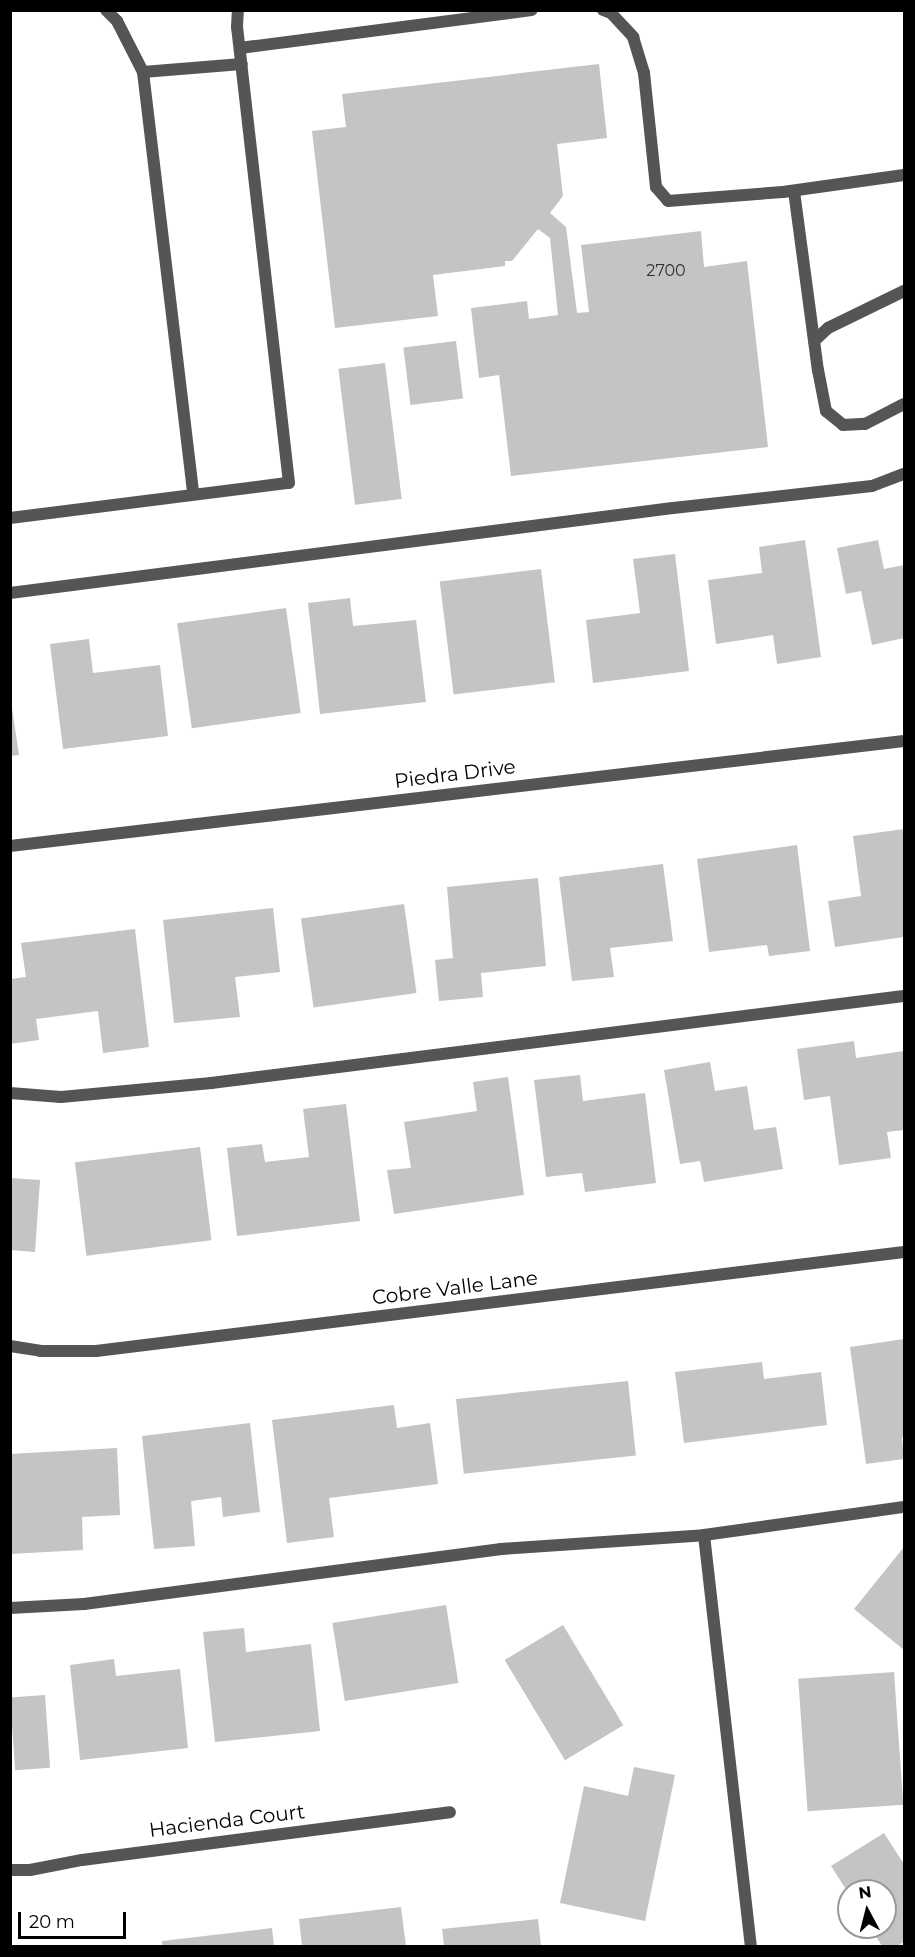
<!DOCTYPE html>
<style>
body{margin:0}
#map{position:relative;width:915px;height:1957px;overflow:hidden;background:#fff;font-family:Montserrat,sans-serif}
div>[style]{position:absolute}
.building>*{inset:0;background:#c4c4c4;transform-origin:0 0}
.service>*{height:12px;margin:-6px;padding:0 6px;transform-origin:6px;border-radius:6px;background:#555}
.minor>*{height:12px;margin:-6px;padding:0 6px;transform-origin:6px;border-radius:6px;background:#555}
span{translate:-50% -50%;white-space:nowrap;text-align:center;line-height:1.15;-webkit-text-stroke:4.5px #fff;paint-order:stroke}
.number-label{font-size:16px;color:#313131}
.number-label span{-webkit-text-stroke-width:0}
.street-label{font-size:20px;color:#000}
.frame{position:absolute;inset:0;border:12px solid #000;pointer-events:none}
.north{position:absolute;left:837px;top:1879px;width:60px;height:60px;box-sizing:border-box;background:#fff;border:2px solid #999;border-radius:50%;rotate:353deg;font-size:16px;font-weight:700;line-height:24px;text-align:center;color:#000}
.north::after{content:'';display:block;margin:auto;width:21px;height:27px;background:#000;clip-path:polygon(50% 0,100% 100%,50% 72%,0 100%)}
.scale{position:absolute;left:18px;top:1912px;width:108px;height:27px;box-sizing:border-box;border:3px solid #000;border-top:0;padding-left:8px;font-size:18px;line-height:21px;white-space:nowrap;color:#000;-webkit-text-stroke:4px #fff;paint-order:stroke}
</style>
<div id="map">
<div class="building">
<div style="clip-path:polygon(599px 64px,607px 138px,557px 144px,563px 196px,550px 213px,566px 227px,577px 313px,589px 312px,581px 245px,701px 231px,704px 267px,747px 261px,768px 447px,511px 476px,499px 375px,479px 378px,471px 308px,527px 301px,529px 319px,558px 315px,550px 238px,538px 229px,512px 261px,505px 261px,505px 266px,433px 275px,438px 316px,335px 328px,312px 131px,346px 127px,342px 94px)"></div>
<div style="left:456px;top:341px;width:58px;height:53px;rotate:83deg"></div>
<div style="left:385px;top:363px;width:137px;height:47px;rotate:83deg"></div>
<div style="clip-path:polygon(805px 540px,821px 657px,777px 664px,773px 635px,716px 644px,708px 580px,762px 573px,759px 547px)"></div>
<div style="clip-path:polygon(878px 540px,884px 569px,904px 565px,904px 638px,872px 645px,861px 591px,846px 594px,837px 548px)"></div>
<div style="clip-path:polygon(675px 554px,689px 671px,593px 683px,586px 620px,640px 613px,633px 559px)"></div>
<div style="left:541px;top:569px;width:114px;height:102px;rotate:83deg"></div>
<div style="clip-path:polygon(350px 598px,353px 626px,416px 620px,426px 702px,320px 714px,308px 603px)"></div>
<div style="left:286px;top:608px;width:106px;height:110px;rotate:82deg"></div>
<div style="clip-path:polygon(89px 639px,93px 673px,160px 665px,168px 736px,63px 749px,50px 644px)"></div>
<div style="clip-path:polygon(10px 695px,19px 755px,10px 756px)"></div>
<div style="clip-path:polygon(904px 829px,904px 937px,835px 947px,828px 901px,861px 896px,853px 836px)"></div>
<div style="clip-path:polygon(797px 845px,810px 951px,769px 956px,767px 945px,709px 952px,697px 859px)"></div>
<div style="clip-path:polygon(663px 864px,673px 941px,610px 948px,614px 977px,572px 981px,559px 877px)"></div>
<div style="clip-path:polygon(538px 878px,546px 966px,481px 973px,483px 997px,439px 1001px,435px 960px,453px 958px,447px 887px)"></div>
<div style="left:404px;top:904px;width:90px;height:104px;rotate:82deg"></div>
<div style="clip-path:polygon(273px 908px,280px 972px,235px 977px,240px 1017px,174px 1023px,163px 920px)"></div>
<div style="clip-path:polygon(135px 929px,149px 1047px,103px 1053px,98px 1011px,36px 1019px,39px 1040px,10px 1044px,10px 979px,26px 977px,21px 943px)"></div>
<div style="clip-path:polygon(854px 1041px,856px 1058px,904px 1051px,904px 1130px,887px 1132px,891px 1158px,839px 1165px,830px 1096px,804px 1100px,797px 1049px)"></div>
<div style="clip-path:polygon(710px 1062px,715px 1091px,747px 1086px,754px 1130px,776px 1127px,783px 1169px,704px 1182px,700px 1161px,680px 1164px,664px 1070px)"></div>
<div style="clip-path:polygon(580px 1075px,583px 1101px,645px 1093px,656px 1183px,585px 1192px,582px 1173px,546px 1177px,534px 1080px)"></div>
<div style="clip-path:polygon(508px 1077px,524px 1195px,394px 1214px,387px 1170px,411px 1168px,404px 1122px,477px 1111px,473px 1082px)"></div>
<div style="clip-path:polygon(346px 1104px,360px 1221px,237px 1236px,227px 1148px,262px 1144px,265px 1162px,309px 1157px,303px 1109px)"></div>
<div style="left:200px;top:1147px;width:94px;height:126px;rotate:83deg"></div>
<div style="clip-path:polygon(10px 1178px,40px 1180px,35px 1252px,10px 1250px)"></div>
<div style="clip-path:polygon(904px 1339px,904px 1437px,902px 1437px,904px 1459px,866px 1464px,850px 1347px)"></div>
<div style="clip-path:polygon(762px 1362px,764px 1379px,821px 1372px,827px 1425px,684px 1443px,675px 1372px)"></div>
<div style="left:628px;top:1381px;width:75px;height:173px;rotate:84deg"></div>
<div style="clip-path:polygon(394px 1405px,397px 1428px,430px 1423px,438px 1484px,329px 1498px,334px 1537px,287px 1543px,272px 1420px)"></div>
<div style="clip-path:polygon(250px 1423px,260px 1512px,223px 1517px,221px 1497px,191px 1501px,195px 1546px,154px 1549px,142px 1436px)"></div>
<div style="clip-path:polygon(117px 1448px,120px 1515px,82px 1517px,83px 1550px,10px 1554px,10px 1454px)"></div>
<div style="clip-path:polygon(904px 1547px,904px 1650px,854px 1609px)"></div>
<div style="left:446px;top:1605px;width:79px;height:115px;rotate:81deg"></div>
<div style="left:563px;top:1625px;width:117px;height:68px;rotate:59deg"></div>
<div style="clip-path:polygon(244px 1628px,246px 1652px,311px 1644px,320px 1731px,215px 1742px,203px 1632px)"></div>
<div style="clip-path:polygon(114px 1659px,116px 1676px,180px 1669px,188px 1748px,80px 1760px,70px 1665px)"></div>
<div style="left:894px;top:1672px;width:133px;height:96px;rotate:86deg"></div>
<div style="left:45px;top:1695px;width:73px;height:35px;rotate:86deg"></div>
<div style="clip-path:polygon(634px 1767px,675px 1775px,645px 1921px,560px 1903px,584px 1786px,628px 1796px)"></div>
<div style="clip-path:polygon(884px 1833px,904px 1864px,904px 1942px,897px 1946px,882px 1946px,870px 1927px,885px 1927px,885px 1891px,849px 1891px,849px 1894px,831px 1866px)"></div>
<div style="clip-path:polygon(401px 1907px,406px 1946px,302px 1946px,299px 1919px)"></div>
<div style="clip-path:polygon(538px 1919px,541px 1946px,444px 1946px,442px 1929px)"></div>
<div style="clip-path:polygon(272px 1928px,274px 1946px,162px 1946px,162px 1941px)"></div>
</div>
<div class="service">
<div style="left:106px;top:10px;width:16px;rotate:45deg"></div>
<div style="left:117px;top:21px;width:57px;rotate:63deg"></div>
<div style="left:143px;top:72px;width:424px;rotate:83.2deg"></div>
<div style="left:603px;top:10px;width:9px;rotate:21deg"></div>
<div style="left:611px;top:13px;width:33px;rotate:47deg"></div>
<div style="left:633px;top:37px;width:38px;rotate:73deg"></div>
<div style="left:644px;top:73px;width:115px;rotate:84deg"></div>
<div style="left:656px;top:187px;width:18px;rotate:49deg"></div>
<div style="left:668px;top:201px;width:115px;rotate:-4.5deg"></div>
<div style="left:783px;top:192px;width:122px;rotate:-8deg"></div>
<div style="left:240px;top:48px;width:294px;rotate:-7.4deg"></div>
<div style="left:143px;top:72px;width:99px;rotate:-4.6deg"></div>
<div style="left:794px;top:191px;width:181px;rotate:82.4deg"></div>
<div style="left:818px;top:370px;width:42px;rotate:79deg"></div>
<div style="left:826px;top:411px;width:22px;rotate:39deg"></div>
<div style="left:843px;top:425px;width:22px;rotate:-3deg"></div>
<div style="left:865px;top:424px;width:44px;rotate:-27.1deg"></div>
<div style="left:814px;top:341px;width:19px;rotate:-43deg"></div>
<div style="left:828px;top:328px;width:85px;rotate:-26deg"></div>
<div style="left:10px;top:518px;width:281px;rotate:-7.2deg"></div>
<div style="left:289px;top:483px;width:459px;rotate:-96.5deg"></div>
<div style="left:237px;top:27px;width:17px;rotate:-87deg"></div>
<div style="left:10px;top:593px;width:668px;rotate:-7.31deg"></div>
<div style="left:673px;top:508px;width:200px;rotate:-6.3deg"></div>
<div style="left:872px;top:486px;width:34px;rotate:-21deg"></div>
<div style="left:10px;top:1093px;width:51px;rotate:4.5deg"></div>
<div style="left:61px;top:1097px;width:151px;rotate:-5.3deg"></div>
<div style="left:211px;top:1083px;width:698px;rotate:-7.16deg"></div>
<div style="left:704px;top:1535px;width:414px;rotate:83.5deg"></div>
<div style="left:10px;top:1608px;width:74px;rotate:-3.1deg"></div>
<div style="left:84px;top:1604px;width:421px;rotate:-7.5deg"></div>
<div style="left:501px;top:1549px;width:203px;rotate:-3.9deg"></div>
<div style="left:704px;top:1535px;width:202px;rotate:-8deg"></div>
</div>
<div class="minor">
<div style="left:10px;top:846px;width:900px;rotate:-6.7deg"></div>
<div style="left:10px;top:1346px;width:30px;rotate:9deg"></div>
<div style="left:40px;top:1351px;width:56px"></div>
<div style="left:96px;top:1351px;width:814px;rotate:-6.99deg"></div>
<div style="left:10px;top:1870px;width:20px"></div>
<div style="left:30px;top:1870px;width:53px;rotate:-10.9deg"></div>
<div style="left:82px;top:1860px;width:371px;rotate:-7.4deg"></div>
</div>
<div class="number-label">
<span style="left:666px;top:271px">2700</span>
</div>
<div class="street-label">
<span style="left:455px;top:774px;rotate:-7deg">Piedra Drive</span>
<span style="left:455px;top:1288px;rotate:-7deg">Cobre Valle Lane</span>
<span style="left:227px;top:1821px;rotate:-7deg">Hacienda Court</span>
</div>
<div class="frame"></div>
<div class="north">N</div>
<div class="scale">20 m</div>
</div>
